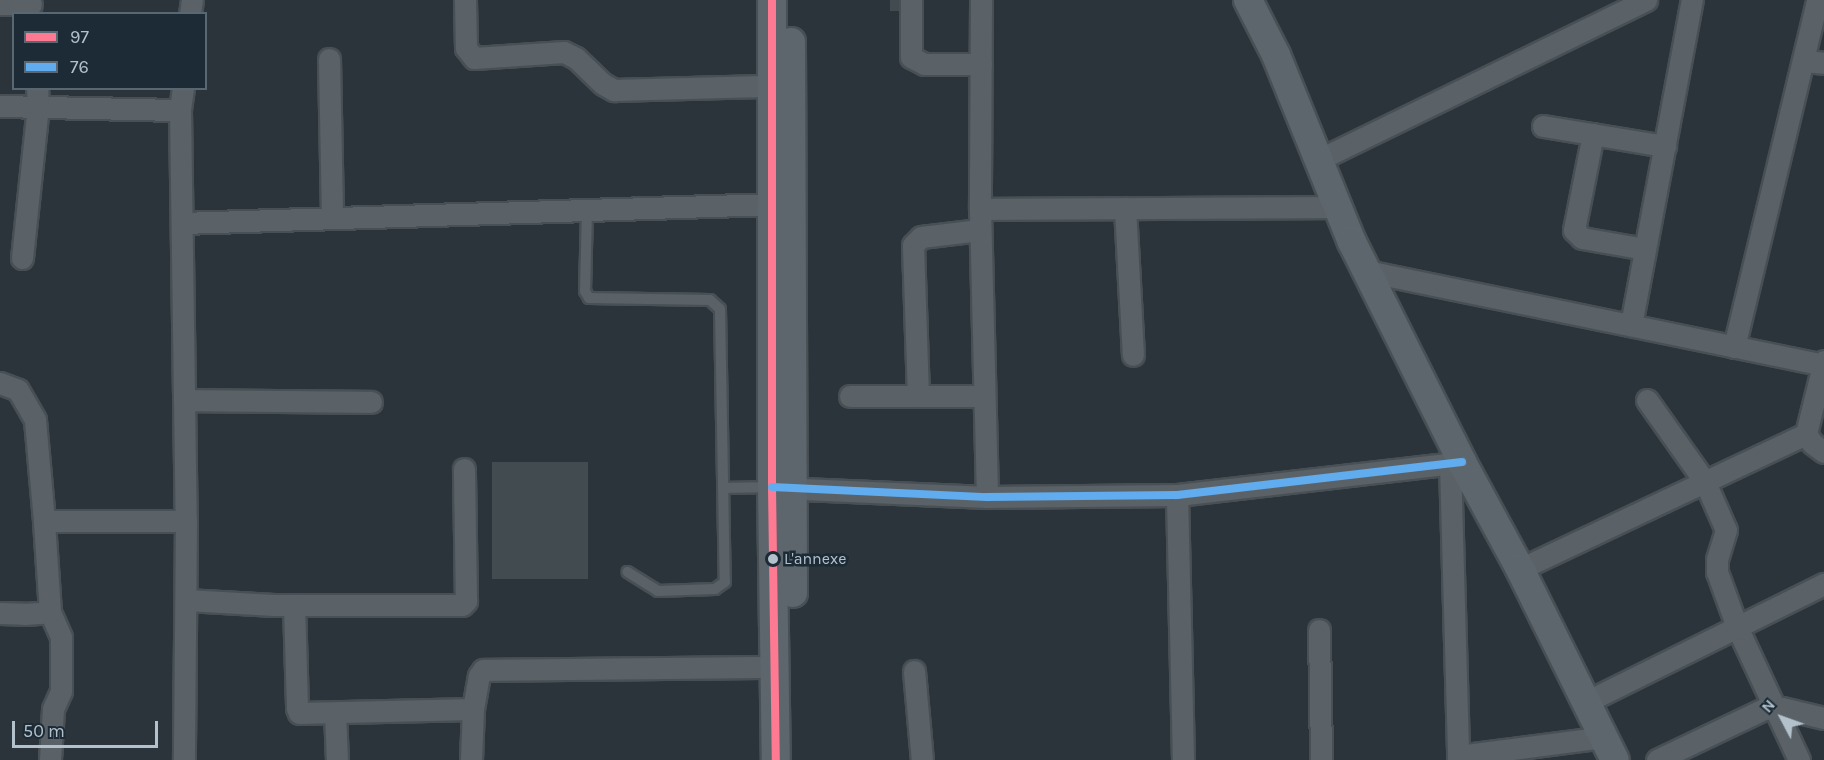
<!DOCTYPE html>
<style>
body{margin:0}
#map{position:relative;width:1824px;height:760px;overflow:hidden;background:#2a343a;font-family:Karla,sans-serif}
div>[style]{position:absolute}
.building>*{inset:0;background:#424b50;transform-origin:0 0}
.roads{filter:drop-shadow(2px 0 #485055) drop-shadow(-2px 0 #485055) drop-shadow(0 2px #485055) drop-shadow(0 -2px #485055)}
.service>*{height:10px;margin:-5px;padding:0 5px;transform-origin:5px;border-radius:5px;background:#5a6268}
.minor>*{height:21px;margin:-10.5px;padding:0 10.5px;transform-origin:10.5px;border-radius:10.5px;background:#5a6268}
.secondary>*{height:28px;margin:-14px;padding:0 14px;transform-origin:14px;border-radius:14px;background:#5e666d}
.bus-1>*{height:8px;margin:-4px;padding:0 4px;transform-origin:4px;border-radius:4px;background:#fe7a93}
.bus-2>*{height:8px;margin:-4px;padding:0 4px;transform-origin:4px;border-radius:4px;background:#60acee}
.dots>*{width:16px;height:16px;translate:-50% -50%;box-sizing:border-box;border:3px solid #1c2b36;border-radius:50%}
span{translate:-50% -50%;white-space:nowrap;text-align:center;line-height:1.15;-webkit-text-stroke:5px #1c2b36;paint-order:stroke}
.bus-label{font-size:16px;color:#b3c1cc}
.left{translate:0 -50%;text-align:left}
.legend{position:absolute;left:12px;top:12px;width:195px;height:78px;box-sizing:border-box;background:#1c2b36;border:2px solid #586772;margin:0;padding:8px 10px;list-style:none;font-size:18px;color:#b3c1cc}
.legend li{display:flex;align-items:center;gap:12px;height:30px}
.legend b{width:30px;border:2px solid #586772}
.north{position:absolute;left:1752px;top:688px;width:60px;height:60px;-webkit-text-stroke:4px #1c2b36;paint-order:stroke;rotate:311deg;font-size:16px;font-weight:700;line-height:24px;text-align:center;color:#b3c1cc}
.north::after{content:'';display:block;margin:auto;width:21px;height:27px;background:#b3c1cc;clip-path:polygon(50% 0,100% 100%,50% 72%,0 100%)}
.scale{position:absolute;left:12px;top:721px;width:146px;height:27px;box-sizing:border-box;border:3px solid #b3c1cc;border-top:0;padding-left:8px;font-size:18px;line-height:21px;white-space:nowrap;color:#b3c1cc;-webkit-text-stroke:4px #1c2b36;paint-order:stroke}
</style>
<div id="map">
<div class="building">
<div style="left:890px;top:0;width:19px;height:11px"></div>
<div style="left:492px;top:462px;width:96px;height:117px"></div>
</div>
<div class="roads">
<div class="service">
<div style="left:587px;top:210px;width:81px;rotate:91.4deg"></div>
<div style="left:585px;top:291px;width:8px;rotate:60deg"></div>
<div style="left:589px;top:298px;width:121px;rotate:0.9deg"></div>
<div style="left:710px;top:300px;width:13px;rotate:42deg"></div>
<div style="left:720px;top:309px;width:273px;rotate:89deg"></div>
<div style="left:725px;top:582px;width:12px;rotate:145deg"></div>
<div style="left:715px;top:589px;width:57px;rotate:178deg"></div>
<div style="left:658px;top:591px;width:36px;rotate:-148deg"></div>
<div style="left:725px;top:488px;width:47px;rotate:-1.2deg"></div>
</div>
<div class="minor">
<div style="left:465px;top:0;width:48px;rotate:88.8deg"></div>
<div style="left:466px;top:48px;width:13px;rotate:51deg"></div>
<div style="left:474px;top:58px;width:90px;rotate:-3.8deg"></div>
<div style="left:564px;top:52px;width:13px;rotate:27deg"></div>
<div style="left:576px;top:58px;width:37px;rotate:44deg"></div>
<div style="left:603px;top:84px;width:13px;rotate:29deg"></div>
<div style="left:614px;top:90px;width:157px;rotate:-1.5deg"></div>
<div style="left:911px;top:0;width:57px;rotate:90deg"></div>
<div style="left:911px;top:57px;width:15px;rotate:28deg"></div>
<div style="left:924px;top:64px;width:57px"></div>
<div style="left:981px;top:0;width:209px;rotate:90.3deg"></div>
<div style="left:980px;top:209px;width:288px;rotate:88.6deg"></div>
<div style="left:0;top:4px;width:31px"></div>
<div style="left:190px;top:14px;width:14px;rotate:-82deg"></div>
<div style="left:329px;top:59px;width:159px;rotate:88.9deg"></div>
<div style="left:1803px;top:61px;width:21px;rotate:5deg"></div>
<div style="left:183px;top:88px;width:22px;rotate:98deg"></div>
<div style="left:180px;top:110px;width:411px;rotate:89.2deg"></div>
<div style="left:186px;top:521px;width:239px;rotate:90.5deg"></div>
<div style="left:0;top:106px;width:180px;rotate:1.3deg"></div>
<div style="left:1543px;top:126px;width:124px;rotate:9.3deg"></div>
<div style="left:1593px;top:134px;width:98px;rotate:101.2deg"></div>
<div style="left:1574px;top:230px;width:11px;rotate:45deg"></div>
<div style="left:1582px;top:238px;width:64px;rotate:9.9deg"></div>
<div style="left:1318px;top:160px;width:365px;rotate:-26deg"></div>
<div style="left:1125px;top:208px;width:147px;rotate:86.9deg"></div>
<div style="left:980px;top:209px;width:357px;rotate:-0.3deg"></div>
<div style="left:182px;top:223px;width:590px;rotate:-1.84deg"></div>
<div style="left:22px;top:258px;width:154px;rotate:-84deg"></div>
<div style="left:38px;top:105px;width:17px;rotate:-93deg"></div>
<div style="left:1366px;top:271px;width:467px;rotate:11.6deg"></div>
<div style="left:1631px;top:325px;width:331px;rotate:-79.4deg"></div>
<div style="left:1734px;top:347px;width:356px;rotate:-76.5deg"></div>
<div style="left:1824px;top:361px;width:75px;rotate:103.9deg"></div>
<div style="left:1806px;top:434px;width:11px;rotate:56deg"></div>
<div style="left:1812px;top:443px;width:15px;rotate:37deg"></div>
<div style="left:0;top:383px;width:19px;rotate:21deg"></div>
<div style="left:18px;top:390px;width:34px;rotate:60deg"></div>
<div style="left:35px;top:420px;width:101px;rotate:84.9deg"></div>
<div style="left:44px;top:521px;width:142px"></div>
<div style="left:850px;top:396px;width:134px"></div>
<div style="left:918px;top:396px;width:151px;rotate:-91.9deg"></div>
<div style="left:913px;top:245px;width:11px;rotate:-45deg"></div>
<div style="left:921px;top:237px;width:59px;rotate:-6.8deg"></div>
<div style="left:184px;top:400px;width:187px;rotate:0.6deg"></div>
<div style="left:1647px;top:400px;width:100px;rotate:54.7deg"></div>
<div style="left:1705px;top:482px;width:52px;rotate:66.4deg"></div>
<div style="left:1726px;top:530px;width:30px;rotate:107deg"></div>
<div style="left:1717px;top:559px;width:13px;rotate:90deg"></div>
<div style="left:1717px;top:572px;width:59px;rotate:70deg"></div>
<div style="left:1737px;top:627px;width:147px;rotate:65deg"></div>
<div style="left:1450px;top:464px;width:292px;rotate:88.4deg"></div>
<div style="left:779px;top:488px;width:208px;rotate:2.5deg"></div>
<div style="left:987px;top:497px;width:190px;rotate:-0.6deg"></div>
<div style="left:1177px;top:495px;width:287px;rotate:-6.6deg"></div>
<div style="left:1177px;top:495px;width:265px;rotate:88.7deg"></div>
<div style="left:1520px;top:569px;width:316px;rotate:-25.3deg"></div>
<div style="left:186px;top:600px;width:88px;rotate:3.3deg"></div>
<div style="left:274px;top:605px;width:188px"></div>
<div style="left:462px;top:605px;width:6px;rotate:-45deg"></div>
<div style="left:466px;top:601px;width:132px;rotate:-90.9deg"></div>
<div style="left:294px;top:605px;width:103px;rotate:88.3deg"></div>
<div style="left:297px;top:708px;width:5px;rotate:68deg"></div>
<div style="left:299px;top:713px;width:174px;rotate:-1.3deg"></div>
<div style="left:50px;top:612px;width:27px;rotate:66deg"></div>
<div style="left:61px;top:637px;width:54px;rotate:90deg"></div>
<div style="left:61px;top:691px;width:20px;rotate:114deg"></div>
<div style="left:53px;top:709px;width:51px;rotate:93.4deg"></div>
<div style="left:0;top:613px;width:24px;rotate:2deg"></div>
<div style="left:24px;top:614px;width:26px;rotate:-4deg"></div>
<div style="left:50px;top:612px;width:91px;rotate:-93.8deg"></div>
<div style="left:1319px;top:630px;width:130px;rotate:89.1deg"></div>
<div style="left:914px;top:671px;width:89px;rotate:84.9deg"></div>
<div style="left:1586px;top:702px;width:266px;rotate:-26.4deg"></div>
<div style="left:335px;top:713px;width:47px;rotate:87.6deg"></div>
<div style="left:471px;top:760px;width:51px;rotate:-87.8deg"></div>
<div style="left:473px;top:709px;width:34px;rotate:-80deg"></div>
<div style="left:479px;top:676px;width:7px;rotate:-56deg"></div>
<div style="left:483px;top:670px;width:292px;rotate:-0.6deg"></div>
<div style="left:1458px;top:760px;width:4px;rotate:-90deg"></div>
<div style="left:1458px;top:756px;width:147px;rotate:-7.4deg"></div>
<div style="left:1657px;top:760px;width:119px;rotate:-25.5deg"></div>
<div style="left:1764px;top:709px;width:18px;rotate:-3deg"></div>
<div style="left:1782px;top:708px;width:43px;rotate:13.4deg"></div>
</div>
<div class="secondary">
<div style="left:772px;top:0;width:487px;rotate:90deg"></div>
<div style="left:772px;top:487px;width:273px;rotate:89.2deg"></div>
<div style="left:1248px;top:0;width:62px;rotate:63deg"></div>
<div style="left:1276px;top:55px;width:202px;rotate:67.9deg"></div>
<div style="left:1352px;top:242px;width:246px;rotate:63.4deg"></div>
<div style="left:1462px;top:462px;width:122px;rotate:61.5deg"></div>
<div style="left:1520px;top:569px;width:213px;rotate:63.6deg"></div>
<div style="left:791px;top:42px;width:551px;rotate:89.79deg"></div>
</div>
</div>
<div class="bus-1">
<div style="left:772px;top:0;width:487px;rotate:90deg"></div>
<div style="left:772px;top:487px;width:273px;rotate:89.2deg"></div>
</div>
<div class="bus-2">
<div style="left:772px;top:487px;width:215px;rotate:2.7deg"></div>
<div style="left:987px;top:497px;width:190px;rotate:-0.6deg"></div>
<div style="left:1177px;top:495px;width:287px;rotate:-6.6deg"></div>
</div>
<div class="dots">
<div style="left:773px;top:559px;background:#b3c1cc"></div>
</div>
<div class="bus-label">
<span class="left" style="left:784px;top:559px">L'annexe</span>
</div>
<ul class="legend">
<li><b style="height:8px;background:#fe7a93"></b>97</li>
<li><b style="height:8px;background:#60acee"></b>76</li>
</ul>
<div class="north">N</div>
<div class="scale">50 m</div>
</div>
